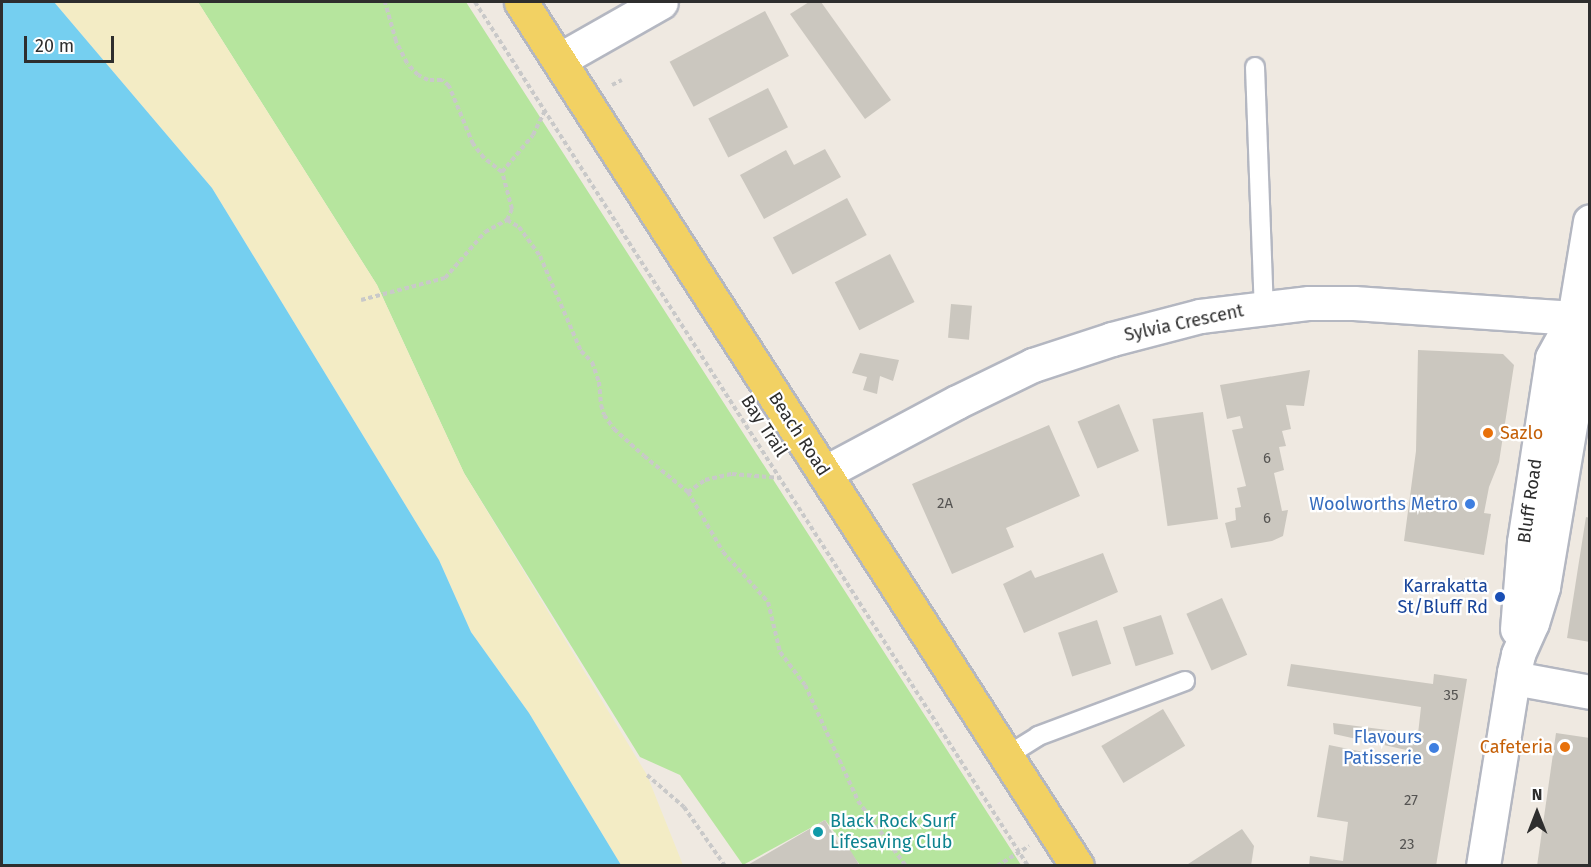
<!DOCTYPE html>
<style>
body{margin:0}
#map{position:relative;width:1591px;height:867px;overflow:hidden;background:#efe9e1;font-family:"Fira Sans",sans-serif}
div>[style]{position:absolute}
.green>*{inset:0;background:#b6e59e}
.sand>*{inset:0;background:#f3ecc5}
.water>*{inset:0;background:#75cff0}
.building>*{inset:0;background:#cbc7bf;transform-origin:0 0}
.path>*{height:4px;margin-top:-2px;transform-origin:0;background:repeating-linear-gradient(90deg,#c9c9c9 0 4.5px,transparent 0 7.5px)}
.roads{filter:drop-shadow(2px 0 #b4b7c1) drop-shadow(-2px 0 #b4b7c1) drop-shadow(0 2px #b4b7c1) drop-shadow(0 -2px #b4b7c1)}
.service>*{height:18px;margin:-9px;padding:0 9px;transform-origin:9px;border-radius:9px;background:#fff}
.minor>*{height:33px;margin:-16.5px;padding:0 16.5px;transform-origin:16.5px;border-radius:16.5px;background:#fff}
.secondary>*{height:33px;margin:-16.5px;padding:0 16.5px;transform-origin:16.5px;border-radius:16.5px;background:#fff}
.primary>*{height:33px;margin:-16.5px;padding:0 16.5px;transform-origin:16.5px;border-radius:16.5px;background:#f2d163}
.dots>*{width:16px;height:16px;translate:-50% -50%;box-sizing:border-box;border:3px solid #fff;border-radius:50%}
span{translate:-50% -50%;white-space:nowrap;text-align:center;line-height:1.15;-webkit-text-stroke:4.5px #fff;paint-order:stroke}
.number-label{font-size:15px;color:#555452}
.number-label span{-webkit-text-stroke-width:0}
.street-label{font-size:18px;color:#2e2e2e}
.food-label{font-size:18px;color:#c56008}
.left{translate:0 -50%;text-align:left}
.right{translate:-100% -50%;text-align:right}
.shop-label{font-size:18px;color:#366cbe}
.transit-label{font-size:18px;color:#164399}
.culture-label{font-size:18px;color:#0d838f}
.frame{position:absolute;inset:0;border:3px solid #2e2e2e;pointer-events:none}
.north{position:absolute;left:1507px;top:783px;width:60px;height:60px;-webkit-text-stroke:4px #fff;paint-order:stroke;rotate:0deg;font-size:16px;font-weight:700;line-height:24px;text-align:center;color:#2e2e2e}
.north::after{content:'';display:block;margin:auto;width:21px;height:27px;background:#2e2e2e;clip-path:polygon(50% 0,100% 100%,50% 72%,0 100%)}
.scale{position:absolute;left:24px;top:36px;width:90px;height:27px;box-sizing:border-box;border:3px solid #2e2e2e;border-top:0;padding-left:8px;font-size:18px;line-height:21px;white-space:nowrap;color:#2e2e2e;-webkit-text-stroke:4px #fff;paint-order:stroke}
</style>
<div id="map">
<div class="green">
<div style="clip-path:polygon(198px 2px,466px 2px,1021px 865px,860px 865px,825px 820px,743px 865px,680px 775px,640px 757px,464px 473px,377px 285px)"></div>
</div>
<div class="sand">
<div style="clip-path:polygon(54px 2px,198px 2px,377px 285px,464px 473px,647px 775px,683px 865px,621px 865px,529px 713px,471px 632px,439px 560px,212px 188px)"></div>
</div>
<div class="water">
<div style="clip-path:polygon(2px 2px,54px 2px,212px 188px,439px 560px,471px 632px,529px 713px,621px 865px,2px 865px)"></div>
</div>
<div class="building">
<div style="clip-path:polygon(809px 2px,821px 2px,891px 100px,865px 119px,790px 14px)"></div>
<div style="left:765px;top:11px;width:51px;height:108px;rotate:62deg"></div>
<div style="left:768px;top:88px;width:44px;height:67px;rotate:63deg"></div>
<div style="clip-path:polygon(825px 149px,841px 177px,764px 219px,740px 175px,786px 150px,794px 165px)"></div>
<div style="left:847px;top:198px;width:42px;height:84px;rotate:62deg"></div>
<div style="left:890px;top:254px;width:54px;height:62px;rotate:63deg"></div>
<div style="left:951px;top:304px;width:21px;height:34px;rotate:5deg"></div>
<div style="clip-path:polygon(1418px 350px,1503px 354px,1514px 365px,1499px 462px,1489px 487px,1484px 513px,1491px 514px,1484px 555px,1404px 541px,1416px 451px)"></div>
<div style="clip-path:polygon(860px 353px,899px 360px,893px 381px,880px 376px,877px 394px,863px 390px,867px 377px,852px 373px)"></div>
<div style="clip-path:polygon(1310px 370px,1304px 406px,1286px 405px,1291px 429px,1282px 431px,1286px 446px,1279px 447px,1284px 470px,1274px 473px,1282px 511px,1288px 510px,1283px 536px,1272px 541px,1231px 548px,1225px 523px,1236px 520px,1235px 508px,1241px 507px,1237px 488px,1246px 486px,1232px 430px,1243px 428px,1240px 416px,1227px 419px,1220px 385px)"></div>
<div style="left:1119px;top:404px;width:51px;height:45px;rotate:67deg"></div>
<div style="left:1203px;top:412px;width:108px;height:51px;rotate:82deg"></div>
<div style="clip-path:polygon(1049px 425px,1080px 496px,1006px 528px,1014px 547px,952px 574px,912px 484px)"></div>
<div style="clip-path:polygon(1586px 517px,1590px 518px,1590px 642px,1567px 638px)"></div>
<div style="clip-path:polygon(1103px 553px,1118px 592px,1024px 633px,1003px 584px,1031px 570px,1035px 578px)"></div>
<div style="left:1222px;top:598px;width:62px;height:39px;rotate:66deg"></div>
<div style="left:1161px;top:615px;width:41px;height:40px;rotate:72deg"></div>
<div style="left:1097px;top:620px;width:46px;height:41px;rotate:72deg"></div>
<div style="clip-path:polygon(1291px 664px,1433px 684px,1434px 674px,1467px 679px,1436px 866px,1309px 866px,1310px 856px,1343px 861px,1348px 822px,1317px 817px,1329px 745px,1418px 763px,1420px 753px,1334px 734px,1333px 723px,1418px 734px,1421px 707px,1287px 686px)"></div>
<div style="left:1163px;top:709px;width:43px;height:72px;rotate:59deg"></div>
<div style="clip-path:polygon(1556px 733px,1590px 738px,1590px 866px,1537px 866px)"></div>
<div style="clip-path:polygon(825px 820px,841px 848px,847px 845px,860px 866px,746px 866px)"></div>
<div style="clip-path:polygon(1242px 829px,1254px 846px,1251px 866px,1185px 866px)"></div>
</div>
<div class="path">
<div style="left:475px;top:2px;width:1026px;rotate:57.38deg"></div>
<div style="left:612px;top:85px;width:11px;rotate:-27deg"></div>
<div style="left:502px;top:172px;width:48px;rotate:-50deg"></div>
<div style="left:533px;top:135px;width:28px;rotate:-64deg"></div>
<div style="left:507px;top:220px;width:14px;rotate:30deg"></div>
<div style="left:519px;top:227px;width:36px;rotate:54deg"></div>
<div style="left:540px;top:256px;width:103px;rotate:66.7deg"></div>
<div style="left:581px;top:351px;width:16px;rotate:45deg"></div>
<div style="left:592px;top:362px;width:21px;rotate:71deg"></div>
<div style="left:599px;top:382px;width:23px;rotate:85deg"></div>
<div style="left:601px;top:405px;width:10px;rotate:73deg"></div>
<div style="left:604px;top:415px;width:17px;rotate:54deg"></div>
<div style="left:614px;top:429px;width:40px;rotate:42deg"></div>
<div style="left:644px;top:456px;width:57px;rotate:39.3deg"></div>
<div style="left:688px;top:492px;width:69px;rotate:59.7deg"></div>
<div style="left:723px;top:552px;width:67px;rotate:48deg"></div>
<div style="left:768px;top:602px;width:51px;rotate:76.5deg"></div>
<div style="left:780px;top:652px;width:41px;rotate:52.9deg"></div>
<div style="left:805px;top:685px;width:128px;rotate:65.4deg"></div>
<div style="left:858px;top:801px;width:81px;rotate:53.6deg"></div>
<div style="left:361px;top:300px;width:87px;rotate:-14.7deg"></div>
<div style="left:445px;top:278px;width:61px;rotate:-49deg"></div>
<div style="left:485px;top:232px;width:25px;rotate:-29deg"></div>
<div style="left:507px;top:220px;width:12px;rotate:-66deg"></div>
<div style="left:512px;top:209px;width:38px;rotate:-105deg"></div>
<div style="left:502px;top:172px;width:23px;rotate:-142deg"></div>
<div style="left:484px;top:158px;width:18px;rotate:-128deg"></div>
<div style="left:473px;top:144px;width:63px;rotate:-112.5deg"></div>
<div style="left:449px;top:86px;width:9px;rotate:-139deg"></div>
<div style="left:442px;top:80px;width:14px;rotate:180deg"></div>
<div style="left:428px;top:80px;width:11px;rotate:-153deg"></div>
<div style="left:418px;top:75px;width:16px;rotate:-133deg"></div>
<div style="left:407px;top:63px;width:25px;rotate:-117deg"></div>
<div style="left:396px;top:41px;width:41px;rotate:-105.8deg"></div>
<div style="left:688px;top:492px;width:21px;rotate:-35deg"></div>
<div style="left:705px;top:480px;width:28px;rotate:-13deg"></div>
<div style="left:732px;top:474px;width:49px;rotate:4.7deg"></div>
<div style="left:1464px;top:580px;width:24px;rotate:7deg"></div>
<div style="left:647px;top:775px;width:49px;rotate:40.9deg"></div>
<div style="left:684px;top:807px;width:72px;rotate:55.2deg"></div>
<div style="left:997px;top:866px;width:38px;rotate:-32deg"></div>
</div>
<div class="roads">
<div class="service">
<div style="left:1255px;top:67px;width:240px;rotate:87.9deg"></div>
<div style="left:1005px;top:757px;width:39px;rotate:-32deg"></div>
<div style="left:1038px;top:736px;width:157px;rotate:-20.5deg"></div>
</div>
<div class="minor">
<div style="left:559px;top:60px;width:117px;rotate:-29.6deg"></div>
<div style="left:824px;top:473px;width:151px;rotate:-28.1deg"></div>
<div style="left:957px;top:402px;width:85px;rotate:-26deg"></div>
<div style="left:1033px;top:365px;width:83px;rotate:-18.2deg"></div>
<div style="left:1112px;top:339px;width:91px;rotate:-14.6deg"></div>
<div style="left:1200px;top:316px;width:110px;rotate:-6.8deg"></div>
<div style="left:1309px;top:303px;width:45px"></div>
<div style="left:1354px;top:303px;width:221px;rotate:3.9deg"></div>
<div style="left:1514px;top:678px;width:77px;rotate:10.4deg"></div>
</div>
<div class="secondary">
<div style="left:1517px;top:629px;width:87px;rotate:-85.4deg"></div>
<div style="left:1524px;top:542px;width:186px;rotate:-81.3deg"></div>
<div style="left:1552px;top:358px;width:46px;rotate:-61.2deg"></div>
<div style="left:1483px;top:866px;width:196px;rotate:-80.9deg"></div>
<div style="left:1514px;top:672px;width:18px;rotate:-77deg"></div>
<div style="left:1518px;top:654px;width:34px;rotate:-66deg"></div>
<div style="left:1532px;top:623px;width:38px;rotate:-73deg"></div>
<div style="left:1543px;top:587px;width:170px;rotate:-80.5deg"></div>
<div style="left:1571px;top:419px;width:60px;rotate:-81.3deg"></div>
<div style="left:1580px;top:360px;width:42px;rotate:-98.1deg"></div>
<div style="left:1574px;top:318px;width:98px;rotate:-80.6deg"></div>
</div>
<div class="primary">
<div style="left:521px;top:2px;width:1027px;rotate:57.24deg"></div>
</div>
</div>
<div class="dots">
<div style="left:1488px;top:433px;background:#e8710a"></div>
<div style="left:1470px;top:504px;background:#3f7fe0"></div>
<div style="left:1500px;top:597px;background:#1a4fb4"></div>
<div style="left:1565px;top:747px;background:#e8710a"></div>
<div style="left:1434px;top:748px;background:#3f7fe0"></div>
<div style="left:818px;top:832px;background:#0f9aa8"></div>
</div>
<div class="number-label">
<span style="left:1267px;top:459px">6</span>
<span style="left:945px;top:504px">2A</span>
<span style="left:1267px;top:519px">6</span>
<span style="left:1451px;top:696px">35</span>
<span style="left:1411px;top:801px">27</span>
<span style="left:1407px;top:845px">23</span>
</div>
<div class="street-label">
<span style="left:1184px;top:323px;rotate:-12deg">Sylvia Crescent</span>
<span style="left:764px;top:426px;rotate:57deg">Bay Trail</span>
<span style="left:799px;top:434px;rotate:57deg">Beach Road</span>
<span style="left:1530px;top:501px;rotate:-82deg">Bluff Road</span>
</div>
<div class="food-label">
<span class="left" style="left:1500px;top:433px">Sazlo</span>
<span class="right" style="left:1553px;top:747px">Cafeteria</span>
</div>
<div class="shop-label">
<span class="right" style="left:1458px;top:504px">Woolworths Metro</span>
<span class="right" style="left:1422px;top:748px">Flavours<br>Patisserie</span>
</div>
<div class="transit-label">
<span class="right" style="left:1488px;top:597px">Karrakatta<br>St/Bluff Rd</span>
</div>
<div class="culture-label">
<span class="left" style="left:830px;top:832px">Black Rock Surf<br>Lifesaving Club</span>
</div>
<div class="frame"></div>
<div class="north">N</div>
<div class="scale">20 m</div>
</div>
